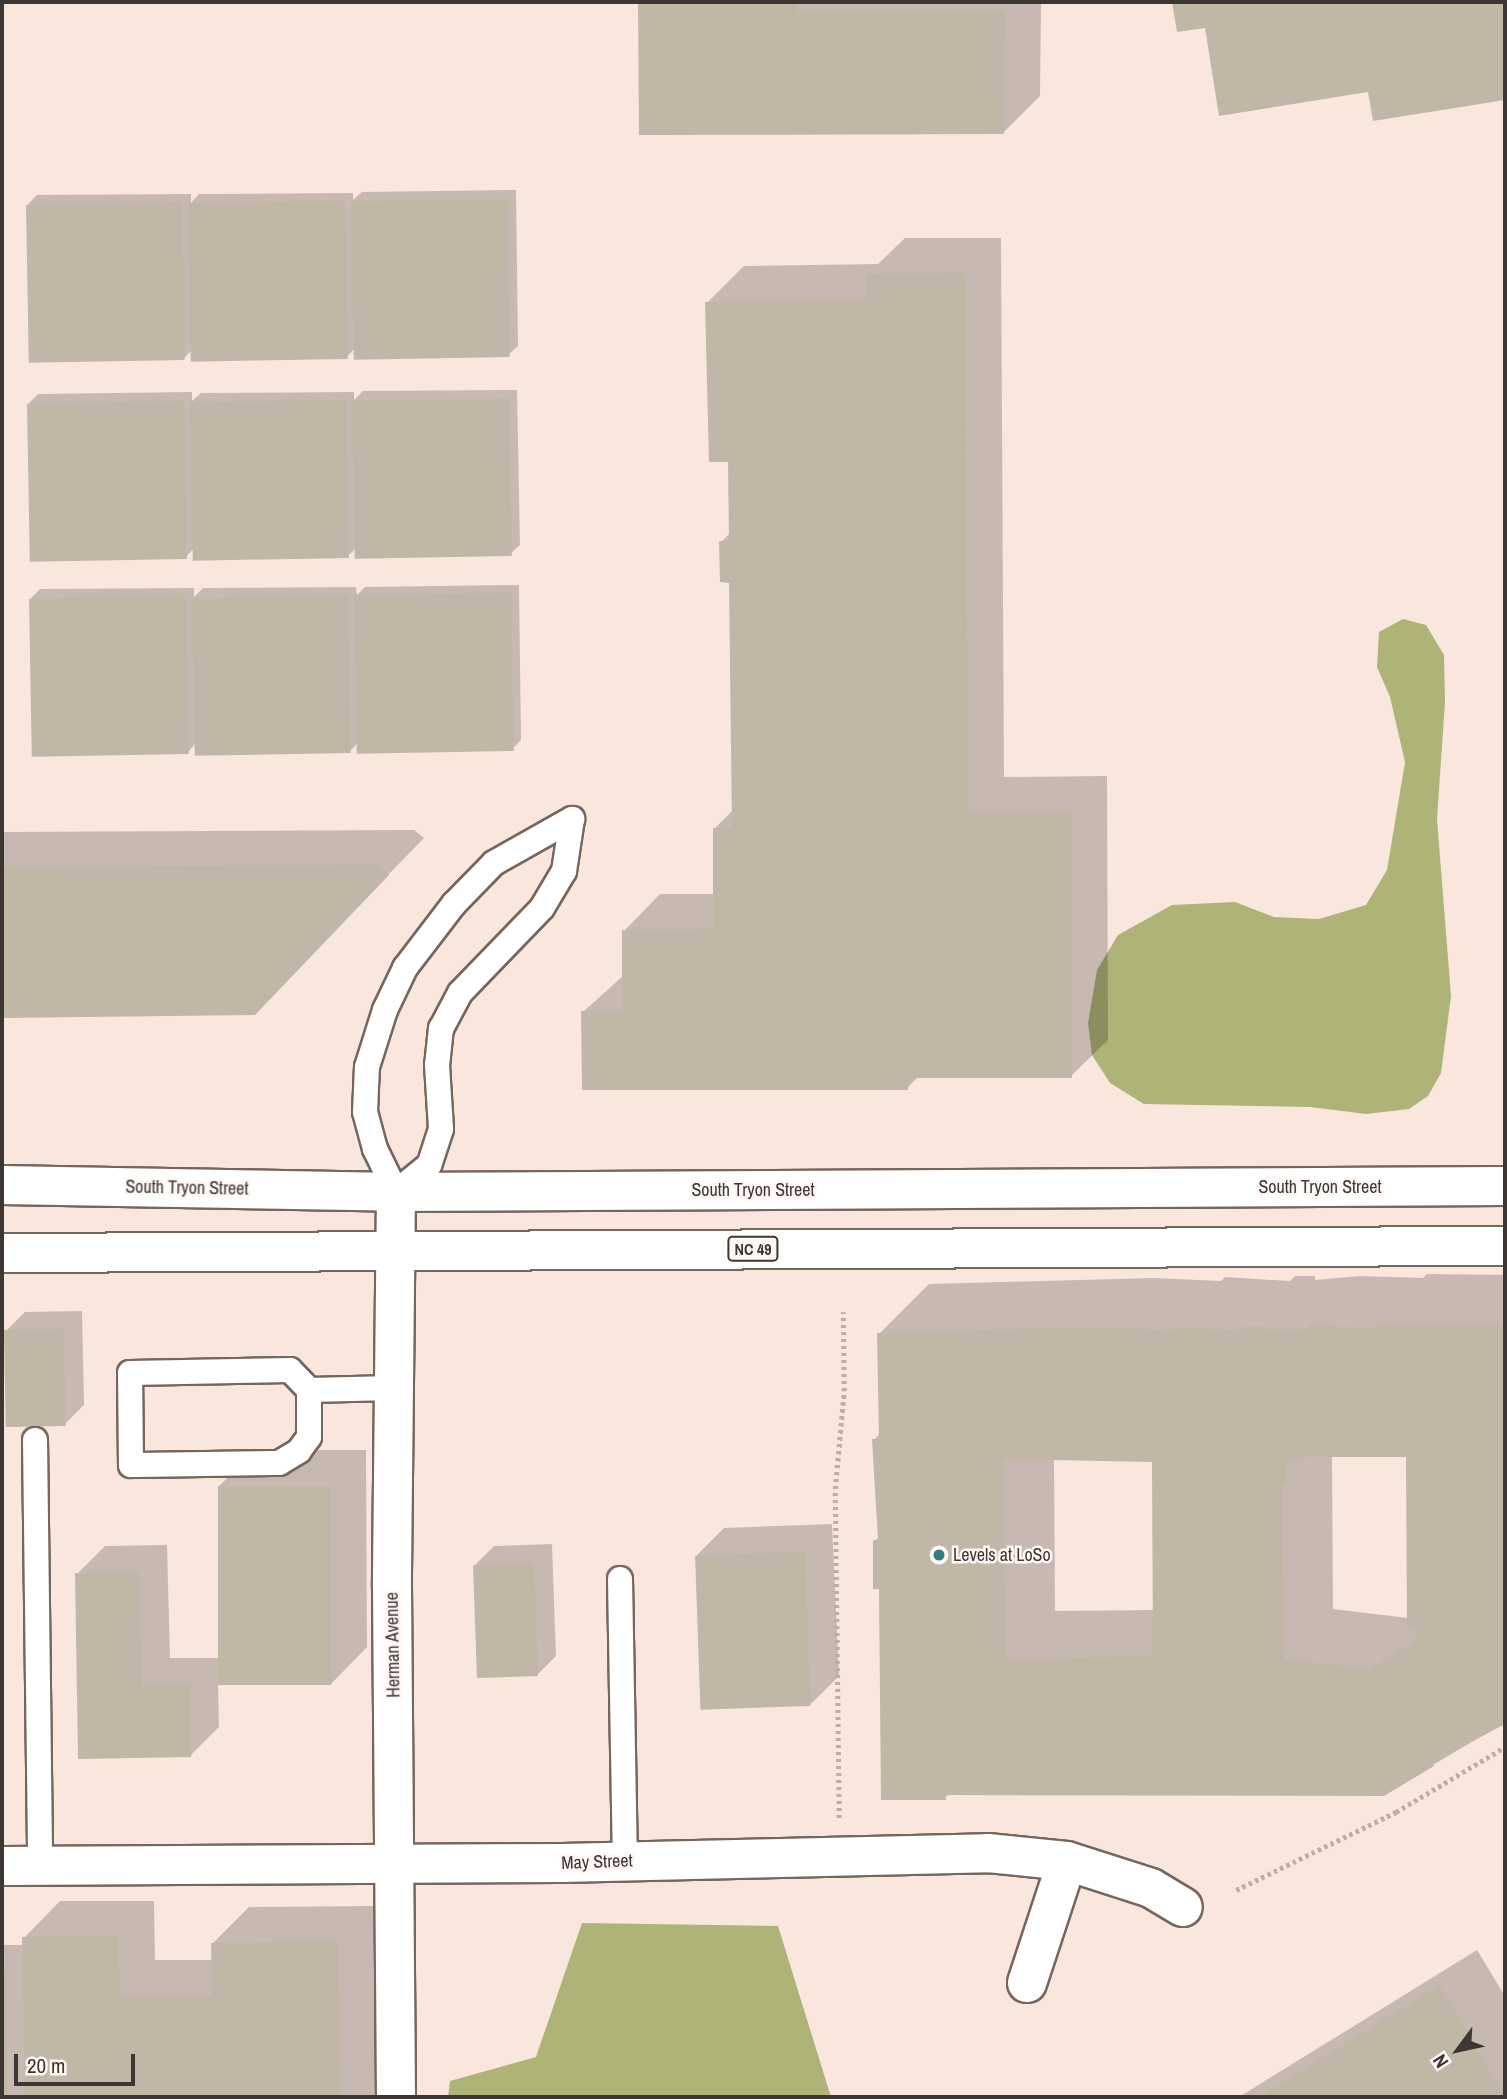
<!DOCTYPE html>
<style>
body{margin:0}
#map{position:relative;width:1507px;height:2099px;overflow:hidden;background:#f9e7de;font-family:"Archivo Narrow",sans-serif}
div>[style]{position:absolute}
.forest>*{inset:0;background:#aeb378}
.shadow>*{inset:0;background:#0003}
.building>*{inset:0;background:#c0b7a7;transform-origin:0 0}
.path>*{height:4.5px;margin-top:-2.25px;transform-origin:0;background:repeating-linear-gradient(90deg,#bcada6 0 3.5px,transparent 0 7px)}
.roads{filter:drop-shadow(2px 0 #75665e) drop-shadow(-2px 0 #75665e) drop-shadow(0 2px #75665e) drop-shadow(0 -2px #75665e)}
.lane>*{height:24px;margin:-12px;padding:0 12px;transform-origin:12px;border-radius:12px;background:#fff}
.street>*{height:38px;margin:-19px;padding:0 19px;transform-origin:19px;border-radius:19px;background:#fff}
.primary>*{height:38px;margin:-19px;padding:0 19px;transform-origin:19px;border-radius:19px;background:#fff}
.dots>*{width:19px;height:19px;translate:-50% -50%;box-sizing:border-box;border:4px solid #fef7f3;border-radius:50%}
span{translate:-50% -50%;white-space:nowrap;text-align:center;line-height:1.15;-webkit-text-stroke:5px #fef7f3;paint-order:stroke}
.shield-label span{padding:2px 5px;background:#fef7f3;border:2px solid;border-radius:5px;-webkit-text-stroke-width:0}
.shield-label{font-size:16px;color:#3d3633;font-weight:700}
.street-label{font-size:18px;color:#3d3633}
.poi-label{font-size:18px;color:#3d3633}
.left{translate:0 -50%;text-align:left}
.frame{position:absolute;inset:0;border:4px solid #3d3633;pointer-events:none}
.north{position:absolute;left:1423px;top:2015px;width:70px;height:70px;-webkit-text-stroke:5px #fef7f3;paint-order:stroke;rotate:237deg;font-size:19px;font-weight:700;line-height:28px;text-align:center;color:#3d3633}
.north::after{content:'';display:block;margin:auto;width:24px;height:32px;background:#3d3633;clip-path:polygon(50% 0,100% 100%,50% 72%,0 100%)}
.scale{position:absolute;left:14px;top:2054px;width:121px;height:32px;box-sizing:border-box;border:4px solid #3d3633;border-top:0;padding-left:9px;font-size:21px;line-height:24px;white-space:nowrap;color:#3d3633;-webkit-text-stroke:5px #fef7f3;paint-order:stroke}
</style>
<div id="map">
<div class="forest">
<div style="clip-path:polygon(1403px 619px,1426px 625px,1444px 655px,1445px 702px,1437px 819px,1451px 996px,1441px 1073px,1428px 1096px,1409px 1109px,1366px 1114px,1310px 1107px,1144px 1104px,1110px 1083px,1092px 1055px,1088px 1023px,1097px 970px,1118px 935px,1172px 905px,1235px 902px,1274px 917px,1319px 919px,1366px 905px,1387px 870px,1405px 762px,1390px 697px,1377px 667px,1379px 632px)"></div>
<div style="clip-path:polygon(582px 1923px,778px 1926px,831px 2097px,448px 2097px,450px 2081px,536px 2057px)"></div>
</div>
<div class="shadow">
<div style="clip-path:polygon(640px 2px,1041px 2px,1040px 96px,1004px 132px,641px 134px)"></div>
<div style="clip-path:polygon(1174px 2px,1505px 2px,1505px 99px,1374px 119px,1369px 90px,1206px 26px,1178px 30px)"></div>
<div style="clip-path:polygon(516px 190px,518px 346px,508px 355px,354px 349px,346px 358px,192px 350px,184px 358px,28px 204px,37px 195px,191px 194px,191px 203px,199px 194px,353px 193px,353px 200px,362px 192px)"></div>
<div style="clip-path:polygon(905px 238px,1001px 238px,1004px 777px,1107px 776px,1108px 1040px,1071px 1076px,919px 1076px,907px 1088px,583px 1012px,624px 975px,624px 931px,660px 894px,715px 894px,715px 828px,734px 809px,731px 582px,721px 542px,731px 532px,730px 460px,707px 303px,744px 266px,878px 264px)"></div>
<div style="clip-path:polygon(517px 390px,520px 545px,510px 554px,356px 548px,348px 556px,193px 549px,186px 557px,29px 403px,38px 394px,192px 392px,192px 401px,201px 393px,354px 392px,354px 400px,363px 391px)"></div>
<div style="clip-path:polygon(519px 585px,521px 740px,512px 749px,358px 743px,350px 751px,195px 744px,188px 752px,31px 598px,40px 589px,194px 588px,194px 597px,203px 588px,356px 587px,357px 595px,365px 587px)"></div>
<div style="clip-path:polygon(414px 830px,424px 838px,254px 1013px,2px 1016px,2px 832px)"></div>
<div style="clip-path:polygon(evenodd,1427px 1274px,1505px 1275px,1505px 1722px,1433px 1765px,949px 1794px,945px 1798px,880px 1587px,874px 1541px,880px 1536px,874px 1440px,880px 1433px,879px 1334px,929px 1284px,1153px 1278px,1221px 1281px,1225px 1277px,1290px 1281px,1295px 1276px,1315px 1276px,1315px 1280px,1360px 1276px,1423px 1278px,1427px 1274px,1408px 1455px,1408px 1618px,1333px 1609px,1332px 1457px,1408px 1455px,1427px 1274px,1054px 1459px,1153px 1461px,1157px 1610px,1055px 1611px,1054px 1459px)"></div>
<div style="clip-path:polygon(82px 1311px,84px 1405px,65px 1424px,6px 1331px,25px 1312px)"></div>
<div style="clip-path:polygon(256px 1450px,366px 1450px,367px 1647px,331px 1684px,218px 1684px,219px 1727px,191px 1755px,80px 1757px,77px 1574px,105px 1546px,167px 1545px,170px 1658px,220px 1658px,219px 1486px)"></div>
<div style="clip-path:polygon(832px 1524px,839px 1676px,811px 1704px,696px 1556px,724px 1528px)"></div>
<div style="clip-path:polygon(552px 1544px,556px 1656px,537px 1675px,475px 1565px,494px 1546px)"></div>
<div style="clip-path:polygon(60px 1901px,154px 1901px,155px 1960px,213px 1960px,212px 1944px,249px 1907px,374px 1906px,378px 2097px,2px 2097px,2px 1945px,24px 1945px,24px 1938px)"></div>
<div style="clip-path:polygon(1477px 1950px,1505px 1996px,1505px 2097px,1239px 2097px)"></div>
</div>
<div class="building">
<div style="clip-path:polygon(638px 2px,797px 2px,797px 13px,1005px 12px,1004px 134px,639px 135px)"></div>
<div style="clip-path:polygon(1172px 2px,1505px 2px,1505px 100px,1373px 121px,1368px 92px,1219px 116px,1205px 28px,1177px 32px)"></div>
<div style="left:507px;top:199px;width:158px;height:156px;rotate:89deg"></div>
<div style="left:345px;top:201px;width:158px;height:157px;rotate:89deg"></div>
<div style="left:182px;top:202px;width:158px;height:156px;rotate:89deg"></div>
<div style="clip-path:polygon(965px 273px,968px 813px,1072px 812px,1072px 1078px,908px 1078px,908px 1090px,582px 1090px,581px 1011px,622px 1011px,622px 930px,713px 929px,713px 828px,732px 828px,729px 583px,720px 582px,719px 541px,729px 541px,728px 462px,709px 462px,705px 302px,867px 299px,866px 274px)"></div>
<div style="left:509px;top:398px;width:158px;height:157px;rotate:89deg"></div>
<div style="left:346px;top:400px;width:158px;height:156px;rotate:89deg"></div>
<div style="left:184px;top:401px;width:158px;height:157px;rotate:89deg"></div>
<div style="left:511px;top:593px;width:158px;height:157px;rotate:89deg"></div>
<div style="left:186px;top:596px;width:158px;height:157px;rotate:89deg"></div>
<div style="left:348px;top:596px;width:157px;height:156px;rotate:89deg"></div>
<div style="clip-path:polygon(378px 865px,389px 875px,255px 1015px,2px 1018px,2px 867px)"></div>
<div style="clip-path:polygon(evenodd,1375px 1324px,1505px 1326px,1505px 1724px,1432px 1763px,1434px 1766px,1384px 1796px,945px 1795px,946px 1800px,881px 1800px,879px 1589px,873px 1589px,873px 1540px,878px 1540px,872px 1439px,879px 1439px,877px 1333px,1102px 1327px,1173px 1331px,1173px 1327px,1242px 1331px,1242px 1326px,1266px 1326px,1266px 1330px,1308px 1329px,1308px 1325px,1375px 1328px,1375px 1324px,1311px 1457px,1406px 1457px,1407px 1628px,1417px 1628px,1417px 1639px,1369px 1669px,1284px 1659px,1282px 1484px,1287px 1484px,1286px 1460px,1311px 1457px,1375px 1324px,1003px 1459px,1152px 1462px,1153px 1656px,1006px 1660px,1003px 1459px)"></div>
<div style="left:64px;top:1329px;width:97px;height:60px;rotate:89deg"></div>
<div style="left:218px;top:1486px;width:113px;height:199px"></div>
<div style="left:805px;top:1552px;width:154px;height:110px;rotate:88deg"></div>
<div style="left:534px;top:1563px;width:113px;height:61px;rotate:88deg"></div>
<div style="clip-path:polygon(139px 1572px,142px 1686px,190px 1685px,191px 1757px,78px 1759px,75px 1573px)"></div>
<div style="clip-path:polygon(118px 1936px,120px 1996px,212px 1995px,211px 1943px,338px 1941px,341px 2097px,25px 2097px,22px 1937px)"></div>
<div style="clip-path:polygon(2px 1972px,6px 1972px,7px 2097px,2px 2097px)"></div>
<div style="clip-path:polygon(1440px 1985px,1505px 2097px,1259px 2097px)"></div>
</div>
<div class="path">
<div style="left:839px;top:1818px;width:329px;rotate:-90.7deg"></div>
<div style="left:835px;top:1489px;width:98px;rotate:-84.8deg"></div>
<div style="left:844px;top:1391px;width:79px;rotate:-90.7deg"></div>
<div style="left:1236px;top:1890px;width:178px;rotate:-26deg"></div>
<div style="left:1396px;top:1812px;width:127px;rotate:-30.8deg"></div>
</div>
<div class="roads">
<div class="lane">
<div style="left:572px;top:819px;width:53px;rotate:98.7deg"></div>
<div style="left:564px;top:871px;width:43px;rotate:120.7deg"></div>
<div style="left:542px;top:908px;width:118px;rotate:134deg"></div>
<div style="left:460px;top:993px;width:40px;rotate:118deg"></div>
<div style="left:441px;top:1028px;width:37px;rotate:96deg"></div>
<div style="left:437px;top:1065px;width:64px;rotate:86.4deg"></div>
<div style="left:441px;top:1129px;width:38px;rotate:108deg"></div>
<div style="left:429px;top:1165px;width:43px;rotate:140.7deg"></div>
<div style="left:396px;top:1192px;width:48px;rotate:-116deg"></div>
<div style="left:375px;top:1149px;width:38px;rotate:-105deg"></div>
<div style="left:365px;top:1112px;width:45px;rotate:-87.5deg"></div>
<div style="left:367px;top:1067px;width:60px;rotate:-72.5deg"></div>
<div style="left:385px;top:1010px;width:47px;rotate:-64.5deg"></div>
<div style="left:405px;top:968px;width:81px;rotate:-52.6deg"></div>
<div style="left:454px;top:904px;width:57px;rotate:-45.7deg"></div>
<div style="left:494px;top:863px;width:90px;rotate:-29.4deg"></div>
<div style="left:309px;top:1390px;width:47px;rotate:90deg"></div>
<div style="left:309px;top:1437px;width:17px;rotate:126deg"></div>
<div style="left:299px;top:1451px;width:23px;rotate:149deg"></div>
<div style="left:279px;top:1463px;width:148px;rotate:179.2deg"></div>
<div style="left:131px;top:1465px;width:92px;rotate:-90.6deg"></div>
<div style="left:130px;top:1373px;width:160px;rotate:-1.1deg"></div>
<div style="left:290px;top:1370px;width:28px;rotate:46deg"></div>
<div style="left:309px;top:1390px;width:85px;rotate:-1.3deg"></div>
<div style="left:35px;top:1440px;width:426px;rotate:89.3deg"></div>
<div style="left:620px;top:1579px;width:282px;rotate:89deg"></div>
</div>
<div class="street">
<div style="left:396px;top:1192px;width:395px;rotate:90.6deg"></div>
<div style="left:392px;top:1587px;width:510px;rotate:89.55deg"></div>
<div style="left:2px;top:1866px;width:560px;rotate:-0.31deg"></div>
<div style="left:562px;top:1863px;width:426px;rotate:-1.3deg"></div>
<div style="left:988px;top:1853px;width:79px;rotate:5.8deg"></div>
<div style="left:1067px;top:1861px;width:88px;rotate:17.8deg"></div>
<div style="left:1151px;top:1888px;width:37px;rotate:31deg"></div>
<div style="left:1027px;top:1983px;width:128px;rotate:-71.8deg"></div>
</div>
<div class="primary">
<div style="left:2px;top:1185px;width:394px;rotate:1deg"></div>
<div style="left:396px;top:1192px;width:1109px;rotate:-0.31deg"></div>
<div style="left:2px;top:1253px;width:1503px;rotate:-0.27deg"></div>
</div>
</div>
<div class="dots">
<div style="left:939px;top:1555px;background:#347b85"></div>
</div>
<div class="shield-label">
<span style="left:753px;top:1249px">NC 49</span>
</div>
<div class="street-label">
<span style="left:1320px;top:1187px">South Tryon Street</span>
<span style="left:187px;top:1188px;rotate:1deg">South Tryon Street</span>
<span style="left:753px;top:1190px">South Tryon Street</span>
<span style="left:393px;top:1645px;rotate:-91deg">Herman Avenue</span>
<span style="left:597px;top:1862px;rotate:-2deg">May Street</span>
</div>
<div class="poi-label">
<span class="left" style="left:953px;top:1555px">Levels at LoSo</span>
</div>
<div class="frame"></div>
<div class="north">N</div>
<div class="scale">20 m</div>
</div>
